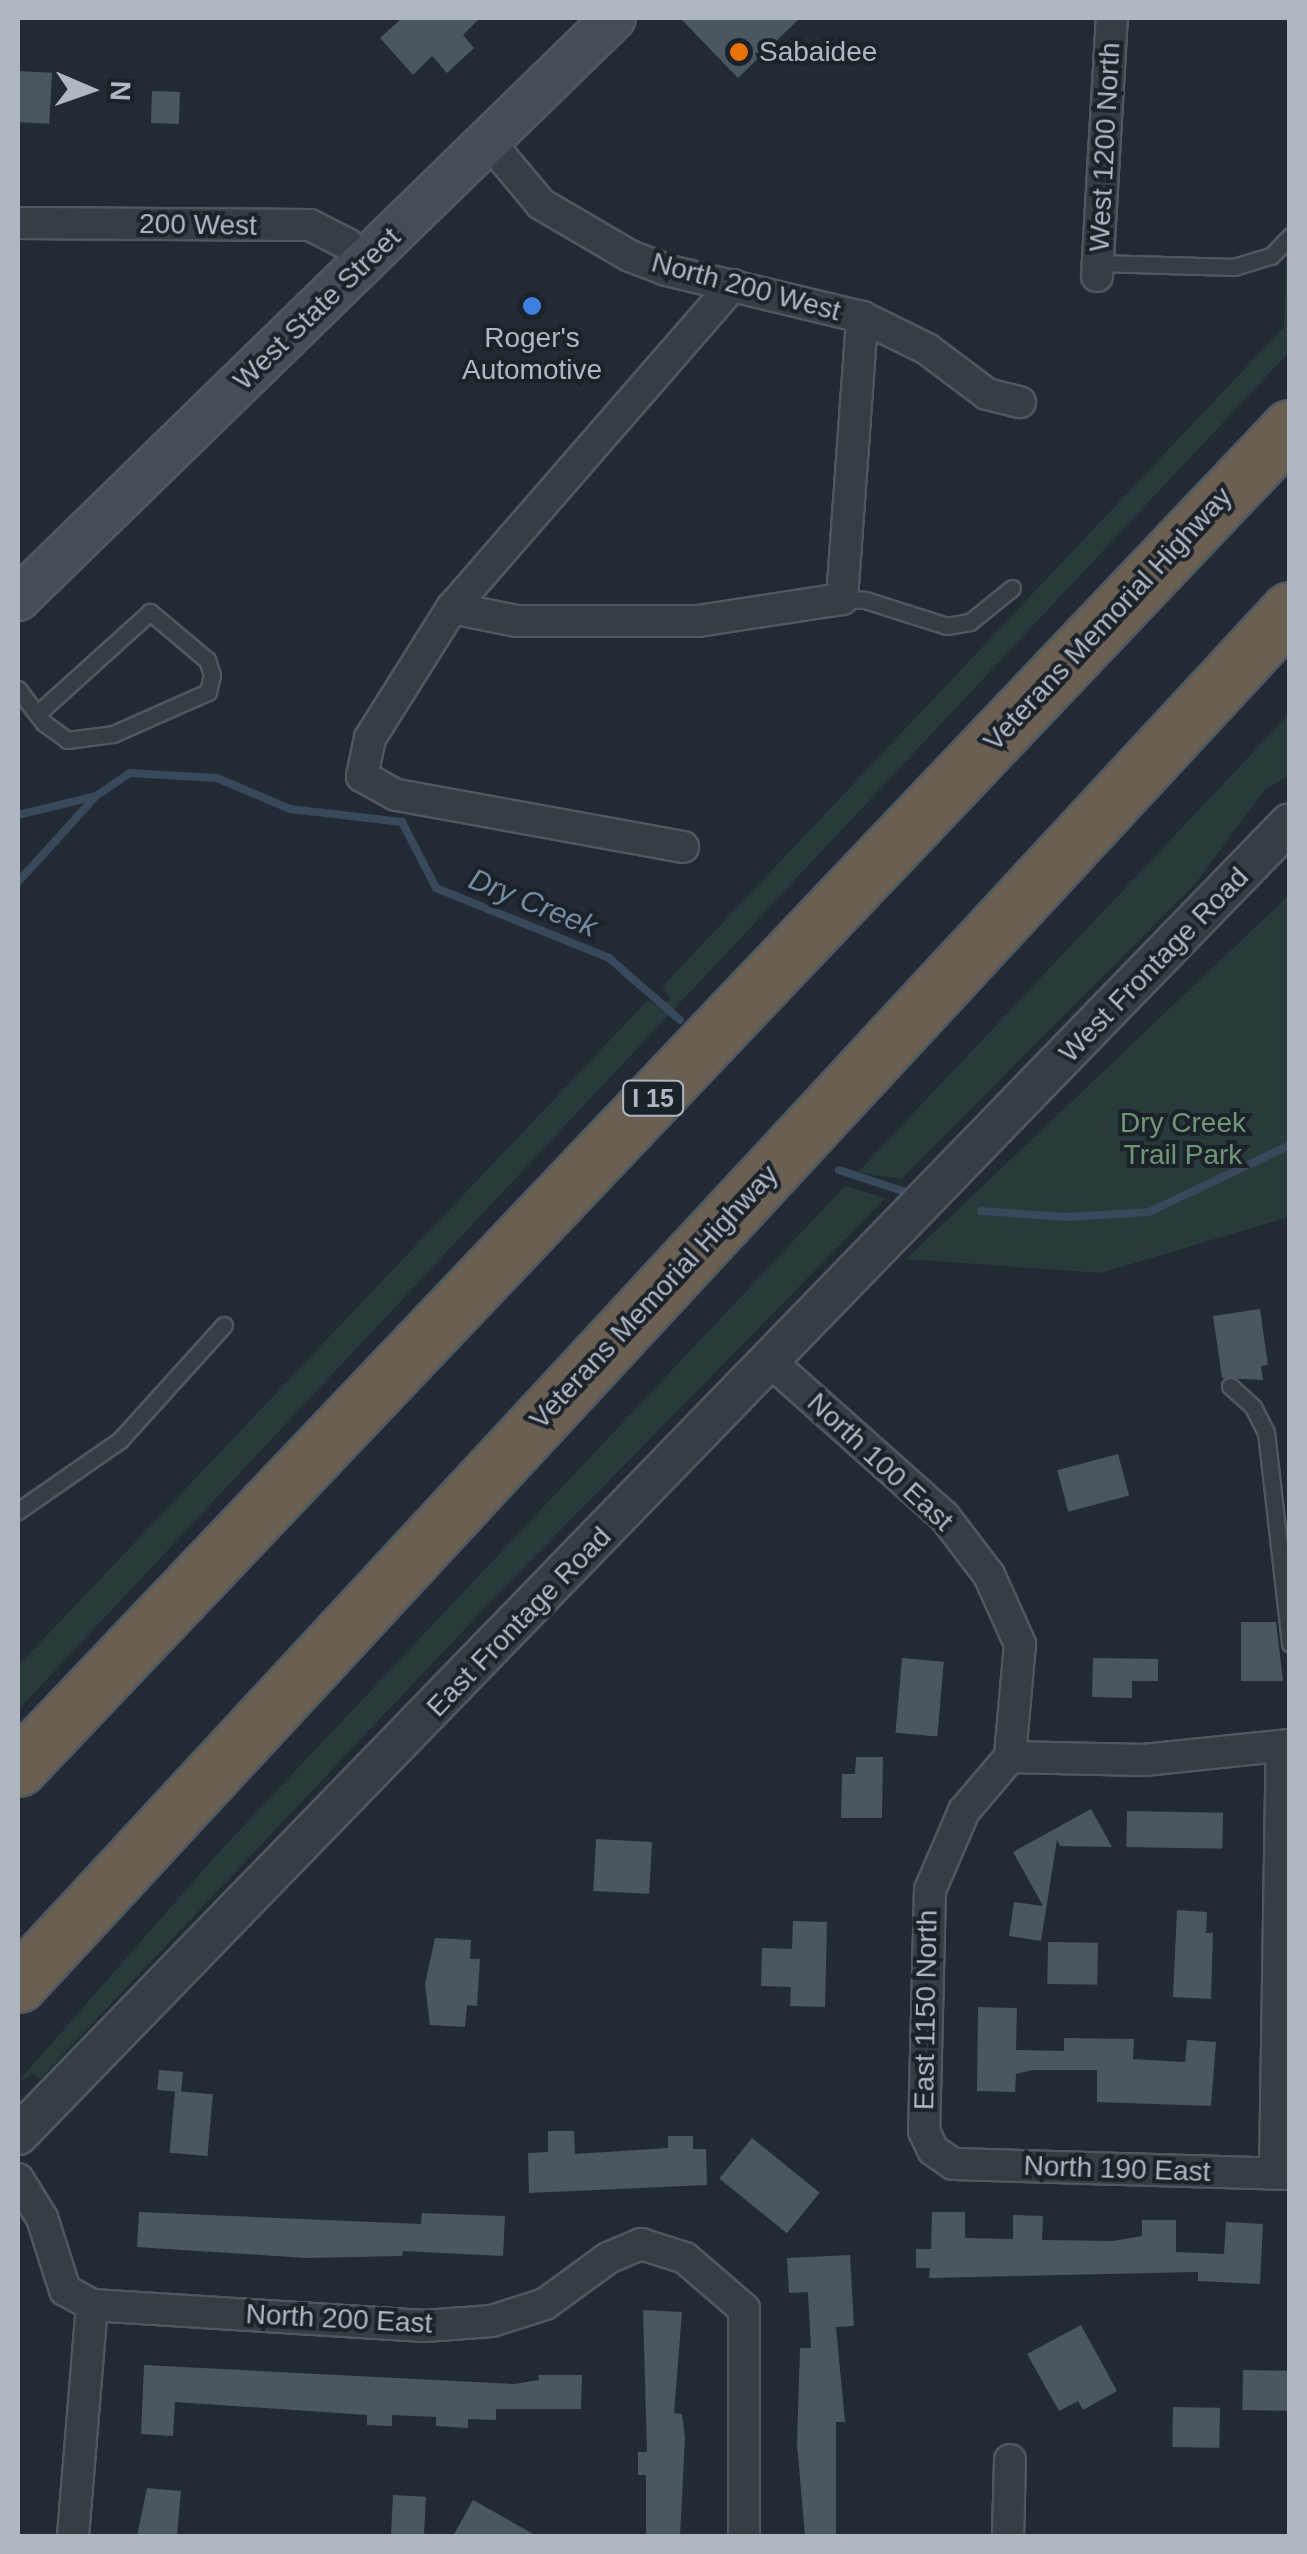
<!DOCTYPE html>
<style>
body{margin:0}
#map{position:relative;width:1307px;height:2554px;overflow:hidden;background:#222b34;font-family:Arial,sans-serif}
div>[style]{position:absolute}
.green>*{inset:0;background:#283a39}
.stream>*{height:8px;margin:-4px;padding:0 4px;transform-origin:4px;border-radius:4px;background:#37495a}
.building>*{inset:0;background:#4a5660;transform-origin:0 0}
.roads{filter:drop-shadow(2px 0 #4f5860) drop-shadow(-2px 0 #4f5860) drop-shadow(0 2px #4f5860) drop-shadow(0 -2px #4f5860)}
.service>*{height:15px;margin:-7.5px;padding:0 7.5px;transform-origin:7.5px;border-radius:7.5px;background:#353d45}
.minor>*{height:30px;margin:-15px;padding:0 15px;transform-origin:15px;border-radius:15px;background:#353d45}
.tertiary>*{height:38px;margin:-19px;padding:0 19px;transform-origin:19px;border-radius:19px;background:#353d45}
.secondary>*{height:42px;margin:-21px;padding:0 21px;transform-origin:21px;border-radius:21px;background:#444d58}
.motorway>*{height:55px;margin:-27.5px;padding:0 27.5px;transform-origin:27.5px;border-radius:27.5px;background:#6a5f53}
.dots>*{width:28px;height:28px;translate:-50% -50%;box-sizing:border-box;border:5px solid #1b222a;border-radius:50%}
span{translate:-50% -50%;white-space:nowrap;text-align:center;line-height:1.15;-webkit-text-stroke:8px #1b222a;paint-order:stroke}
.shield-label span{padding:2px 8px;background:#1b222a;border:2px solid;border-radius:8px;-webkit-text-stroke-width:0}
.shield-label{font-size:25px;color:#afb8c2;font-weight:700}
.poi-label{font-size:28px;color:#afb8c2}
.left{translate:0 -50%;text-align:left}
.street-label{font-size:28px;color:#afb8c2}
.park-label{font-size:28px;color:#719676}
.water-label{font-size:30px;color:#738ca3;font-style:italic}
.frame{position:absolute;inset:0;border:20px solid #afb8c2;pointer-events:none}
.north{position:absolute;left:40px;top:40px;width:100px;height:100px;-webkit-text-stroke:8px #1b222a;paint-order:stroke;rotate:92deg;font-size:28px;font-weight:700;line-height:40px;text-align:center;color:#afb8c2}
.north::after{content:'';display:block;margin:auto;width:35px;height:45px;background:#afb8c2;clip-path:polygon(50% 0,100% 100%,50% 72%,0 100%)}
</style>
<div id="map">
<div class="green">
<div style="clip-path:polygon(1289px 153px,1289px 352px,18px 1710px,18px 1666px,647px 1001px,661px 1007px,671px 998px,662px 987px,1284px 327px)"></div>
<div style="clip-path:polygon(1289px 714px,1289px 776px,1265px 789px,1196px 883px,901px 1179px,858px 1172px)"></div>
<div style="clip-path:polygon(1289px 895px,1289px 1217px,1101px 1273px,906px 1259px)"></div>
<div style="clip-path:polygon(845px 1186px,886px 1198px,496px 1596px,40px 2079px,33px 2074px,18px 2082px,221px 1850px)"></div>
</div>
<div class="stream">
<div style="left:18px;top:815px;width:80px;rotate:-13.7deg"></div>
<div style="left:18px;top:882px;width:116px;rotate:-47.8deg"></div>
<div style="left:96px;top:796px;width:41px;rotate:-34.1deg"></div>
<div style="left:130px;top:773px;width:87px;rotate:3.3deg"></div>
<div style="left:217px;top:778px;width:79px;rotate:23deg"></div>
<div style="left:290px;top:809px;width:113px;rotate:6.6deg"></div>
<div style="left:402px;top:822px;width:74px;rotate:62.7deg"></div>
<div style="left:436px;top:888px;width:187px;rotate:22deg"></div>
<div style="left:609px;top:958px;width:94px;rotate:41.1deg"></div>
<div style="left:839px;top:1170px;width:71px;rotate:18.2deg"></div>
<div style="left:981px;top:1211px;width:86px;rotate:4deg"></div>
<div style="left:1067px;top:1217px;width:82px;rotate:-3.5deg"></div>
<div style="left:1149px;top:1212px;width:156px;rotate:-25.4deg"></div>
</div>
<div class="building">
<div style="clip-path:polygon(402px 18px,480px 18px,463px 35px,474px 48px,447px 73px,432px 56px,413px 75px,380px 38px)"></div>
<div style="clip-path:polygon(680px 18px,800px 18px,738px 78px)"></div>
<div style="left:18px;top:71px;width:34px;height:51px;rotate:3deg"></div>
<div style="left:152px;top:91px;width:28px;height:32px;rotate:2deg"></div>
<div style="clip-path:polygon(1260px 1309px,1268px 1365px,1261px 1366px,1263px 1380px,1222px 1378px,1213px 1316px)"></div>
<div style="left:1118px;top:1454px;width:43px;height:63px;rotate:75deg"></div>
<div style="clip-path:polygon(1241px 1622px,1276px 1622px,1283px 1681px,1241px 1681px)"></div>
<div style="left:902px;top:1658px;width:42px;height:75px;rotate:5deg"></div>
<div style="clip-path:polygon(1093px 1658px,1158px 1659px,1158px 1681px,1132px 1681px,1132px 1698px,1092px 1697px)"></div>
<div style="clip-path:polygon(856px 1757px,883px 1757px,882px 1818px,841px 1818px,842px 1774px,855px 1774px)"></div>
<div style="clip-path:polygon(1091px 1809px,1112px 1847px,1060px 1846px,1057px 1840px,1041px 1941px,1009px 1936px,1014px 1902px,1043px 1906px,1013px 1852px)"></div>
<div style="left:1127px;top:1811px;width:96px;height:36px;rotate:1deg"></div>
<div style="left:596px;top:1839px;width:56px;height:52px;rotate:3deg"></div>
<div style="clip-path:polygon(1177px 1910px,1207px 1912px,1206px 1933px,1213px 1933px,1211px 1999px,1173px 1997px)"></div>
<div style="clip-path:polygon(793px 1921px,827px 1922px,825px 2007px,790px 2006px,791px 1987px,761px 1986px,762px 1948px,792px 1949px)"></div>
<div style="clip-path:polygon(435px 1938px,471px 1940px,470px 1959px,480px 1959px,477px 2006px,467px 2005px,465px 2027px,430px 2025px,425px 1984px)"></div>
<div style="left:1048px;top:1942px;width:50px;height:42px;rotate:1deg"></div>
<div style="clip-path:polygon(978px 2007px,1017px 2008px,1016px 2050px,1064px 2051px,1064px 2038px,1134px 2039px,1133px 2059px,1185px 2062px,1187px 2040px,1216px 2042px,1211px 2106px,1097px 2102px,1097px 2070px,1032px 2070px,1016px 2074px,1015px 2092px,977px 2091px)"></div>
<div style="left:159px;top:2070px;width:24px;height:20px;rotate:5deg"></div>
<div style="left:175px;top:2091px;width:38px;height:62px;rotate:5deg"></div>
<div style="clip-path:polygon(548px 2131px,574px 2131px,575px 2154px,668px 2148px,668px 2136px,693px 2136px,693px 2149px,706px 2149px,707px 2185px,529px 2193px,528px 2153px,548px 2152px)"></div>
<div style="left:752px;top:2138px;width:87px;height:52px;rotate:39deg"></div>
<div style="clip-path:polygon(139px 2212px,421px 2224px,422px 2213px,505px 2216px,503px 2256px,403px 2251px,402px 2256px,306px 2258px,137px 2247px)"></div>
<div style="clip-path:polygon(932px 2212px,965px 2212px,965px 2238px,1013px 2239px,1013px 2215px,1043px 2216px,1042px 2240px,1113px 2241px,1142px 2236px,1142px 2220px,1176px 2220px,1176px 2252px,1224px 2254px,1226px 2222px,1263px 2224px,1260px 2284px,1198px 2281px,1198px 2272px,929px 2278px,930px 2268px,916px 2268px,916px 2249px,931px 2249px)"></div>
<div style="clip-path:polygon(850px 2255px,854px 2326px,836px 2327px,845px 2422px,836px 2422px,836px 2536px,805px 2536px,797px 2444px,800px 2348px,811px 2348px,808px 2292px,789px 2293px,787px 2258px)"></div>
<div style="clip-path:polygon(643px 2310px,682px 2312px,674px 2413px,682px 2414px,685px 2438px,680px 2536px,646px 2536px,646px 2475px,638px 2475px,638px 2452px,647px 2452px)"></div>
<div style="clip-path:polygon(1081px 2325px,1117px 2391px,1083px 2410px,1078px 2401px,1059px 2411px,1027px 2354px)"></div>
<div style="clip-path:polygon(144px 2365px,514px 2384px,539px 2380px,538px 2375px,582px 2375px,581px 2409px,496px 2409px,496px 2420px,468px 2419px,468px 2428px,436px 2426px,436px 2417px,392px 2415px,392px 2426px,367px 2425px,367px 2415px,175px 2402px,173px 2436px,141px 2434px)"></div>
<div style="left:1243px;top:2370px;width:47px;height:40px;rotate:1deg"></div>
<div style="left:1173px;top:2407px;width:47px;height:40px;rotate:1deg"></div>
<div style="clip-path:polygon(147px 2488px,181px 2491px,177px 2536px,137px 2536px)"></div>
<div style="left:393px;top:2495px;width:33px;height:40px;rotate:3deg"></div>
<div style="clip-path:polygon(473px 2500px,537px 2536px,453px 2536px)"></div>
</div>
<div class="roads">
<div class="service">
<div style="left:1098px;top:263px;width:136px;rotate:1.7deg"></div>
<div style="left:1234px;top:267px;width:39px;rotate:-17deg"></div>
<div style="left:1271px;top:256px;width:28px;rotate:-46deg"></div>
<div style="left:842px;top:599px;width:23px;rotate:2deg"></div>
<div style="left:865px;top:600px;width:86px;rotate:17.6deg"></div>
<div style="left:947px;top:626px;width:23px;rotate:-10deg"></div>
<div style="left:970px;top:622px;width:54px;rotate:-39deg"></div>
<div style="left:18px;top:689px;width:31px;rotate:53deg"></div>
<div style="left:37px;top:714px;width:11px;rotate:52deg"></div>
<div style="left:44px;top:723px;width:29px;rotate:36deg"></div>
<div style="left:67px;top:740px;width:46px;rotate:-7.4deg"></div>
<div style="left:113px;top:734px;width:104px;rotate:-23.9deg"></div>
<div style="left:208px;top:692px;width:17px;rotate:-77deg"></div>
<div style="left:212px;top:675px;width:16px;rotate:-108deg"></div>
<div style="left:207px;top:660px;width:75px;rotate:-139.9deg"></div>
<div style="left:150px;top:612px;width:152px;rotate:137.9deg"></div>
<div style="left:1230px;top:1386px;width:31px;rotate:42deg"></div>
<div style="left:1253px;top:1407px;width:28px;rotate:63deg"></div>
<div style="left:1266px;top:1432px;width:213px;rotate:83.5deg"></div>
<div style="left:18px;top:1511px;width:124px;rotate:-34.8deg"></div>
<div style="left:120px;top:1440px;width:155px;rotate:-47.9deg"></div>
</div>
<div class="minor">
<div style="left:491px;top:144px;width:78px;rotate:50.2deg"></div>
<div style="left:541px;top:204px;width:103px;rotate:30.3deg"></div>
<div style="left:630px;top:256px;width:39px;rotate:21deg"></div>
<div style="left:666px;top:270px;width:202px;rotate:13.5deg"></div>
<div style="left:862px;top:317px;width:72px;rotate:26.2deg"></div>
<div style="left:927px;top:349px;width:75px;rotate:36.9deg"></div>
<div style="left:987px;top:394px;width:34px;rotate:14deg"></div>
<div style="left:18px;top:223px;width:292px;rotate:0.4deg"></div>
<div style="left:310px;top:225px;width:42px;rotate:27.2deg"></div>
<div style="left:347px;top:244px;width:26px;rotate:47deg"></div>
<div style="left:1097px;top:276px;width:258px;rotate:-86.7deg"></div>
<div style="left:452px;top:608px;width:66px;rotate:11.3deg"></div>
<div style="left:517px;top:621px;width:181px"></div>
<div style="left:698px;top:621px;width:146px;rotate:-8.7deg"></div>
<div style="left:842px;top:599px;width:283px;rotate:-85.9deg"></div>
<div style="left:683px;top:847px;width:292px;rotate:-169.7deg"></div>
<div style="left:396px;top:795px;width:39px;rotate:-151deg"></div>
<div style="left:362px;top:776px;width:39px;rotate:-78deg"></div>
<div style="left:370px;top:738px;width:154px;rotate:-57.8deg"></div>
<div style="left:452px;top:608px;width:428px;rotate:-49deg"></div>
<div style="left:772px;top:1363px;width:230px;rotate:41.7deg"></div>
<div style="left:944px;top:1516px;width:74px;rotate:52.7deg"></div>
<div style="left:989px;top:1575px;width:76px;rotate:65.8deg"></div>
<div style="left:1020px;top:1644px;width:113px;rotate:95.1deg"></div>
<div style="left:1010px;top:1757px;width:71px;rotate:130.4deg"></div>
<div style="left:964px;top:1811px;width:86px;rotate:113.3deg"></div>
<div style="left:930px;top:1890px;width:241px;rotate:91.4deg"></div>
<div style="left:924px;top:2131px;width:21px;rotate:65deg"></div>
<div style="left:933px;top:2150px;width:24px;rotate:35deg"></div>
<div style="left:953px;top:2164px;width:337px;rotate:1.7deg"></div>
<div style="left:1010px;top:1757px;width:134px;rotate:1.3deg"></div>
<div style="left:1144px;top:1760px;width:147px;rotate:-5.9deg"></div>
<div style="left:1275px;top:2173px;width:427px;rotate:-89.1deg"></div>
<div style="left:18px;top:2179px;width:46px;rotate:58.4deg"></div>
<div style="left:42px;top:2218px;width:76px;rotate:72.3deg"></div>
<div style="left:65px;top:2290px;width:31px;rotate:29deg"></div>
<div style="left:92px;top:2305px;width:333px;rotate:3.6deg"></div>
<div style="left:424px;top:2326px;width:68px;rotate:-4.2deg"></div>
<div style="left:492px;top:2321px;width:56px;rotate:-17.8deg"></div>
<div style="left:545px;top:2304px;width:78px;rotate:-36.1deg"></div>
<div style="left:608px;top:2258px;width:36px;rotate:-23deg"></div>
<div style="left:641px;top:2244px;width:46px;rotate:17.7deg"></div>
<div style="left:685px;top:2258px;width:78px;rotate:40.8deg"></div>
<div style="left:744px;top:2309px;width:227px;rotate:90deg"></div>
<div style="left:73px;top:2536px;width:232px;rotate:-85.3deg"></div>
<div style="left:1008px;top:2536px;width:76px;rotate:-88.5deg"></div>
</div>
<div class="tertiary">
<div style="left:18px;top:2135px;width:1827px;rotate:-45.89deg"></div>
</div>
<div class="secondary">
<div style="left:18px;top:599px;width:832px;rotate:-44.27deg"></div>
</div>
<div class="motorway">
<div style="left:18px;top:1768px;width:1848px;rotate:-46.49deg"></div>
<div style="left:18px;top:1984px;width:1872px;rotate:-47.21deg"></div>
</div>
</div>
<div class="dots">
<div style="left:739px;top:52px;background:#e8710a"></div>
<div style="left:532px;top:306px;background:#3f7fe0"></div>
</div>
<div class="shield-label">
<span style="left:653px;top:1098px">I 15</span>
</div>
<div class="poi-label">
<span class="left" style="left:759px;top:52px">Sabaidee</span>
<span style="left:532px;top:354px">Roger's<br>Automotive</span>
</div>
<div class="street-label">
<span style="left:1105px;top:147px;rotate:-87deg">West 1200 North</span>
<span style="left:198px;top:225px;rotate:1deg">200 West</span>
<span style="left:746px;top:287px;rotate:15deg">North 200 West</span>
<span style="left:317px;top:309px;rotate:-44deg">West State Street</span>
<span style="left:1108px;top:619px;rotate:-47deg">Veterans Memorial Highway</span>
<span style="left:1154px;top:965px;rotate:-46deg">West Frontage Road</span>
<span style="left:654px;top:1297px;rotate:-47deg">Veterans Memorial Highway</span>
<span style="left:880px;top:1462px;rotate:43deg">North 100 East</span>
<span style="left:519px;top:1622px;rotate:-46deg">East Frontage Road</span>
<span style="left:926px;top:2010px;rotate:-89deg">East 1150 North</span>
<span style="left:1117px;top:2169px;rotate:2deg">North 190 East</span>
<span style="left:339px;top:2319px;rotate:3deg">North 200 East</span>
</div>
<div class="park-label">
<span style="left:1183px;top:1139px">Dry Creek<br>Trail Park</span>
</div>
<div class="water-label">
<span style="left:533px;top:903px;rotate:22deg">Dry Creek</span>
</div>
<div class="frame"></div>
<div class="north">N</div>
</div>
